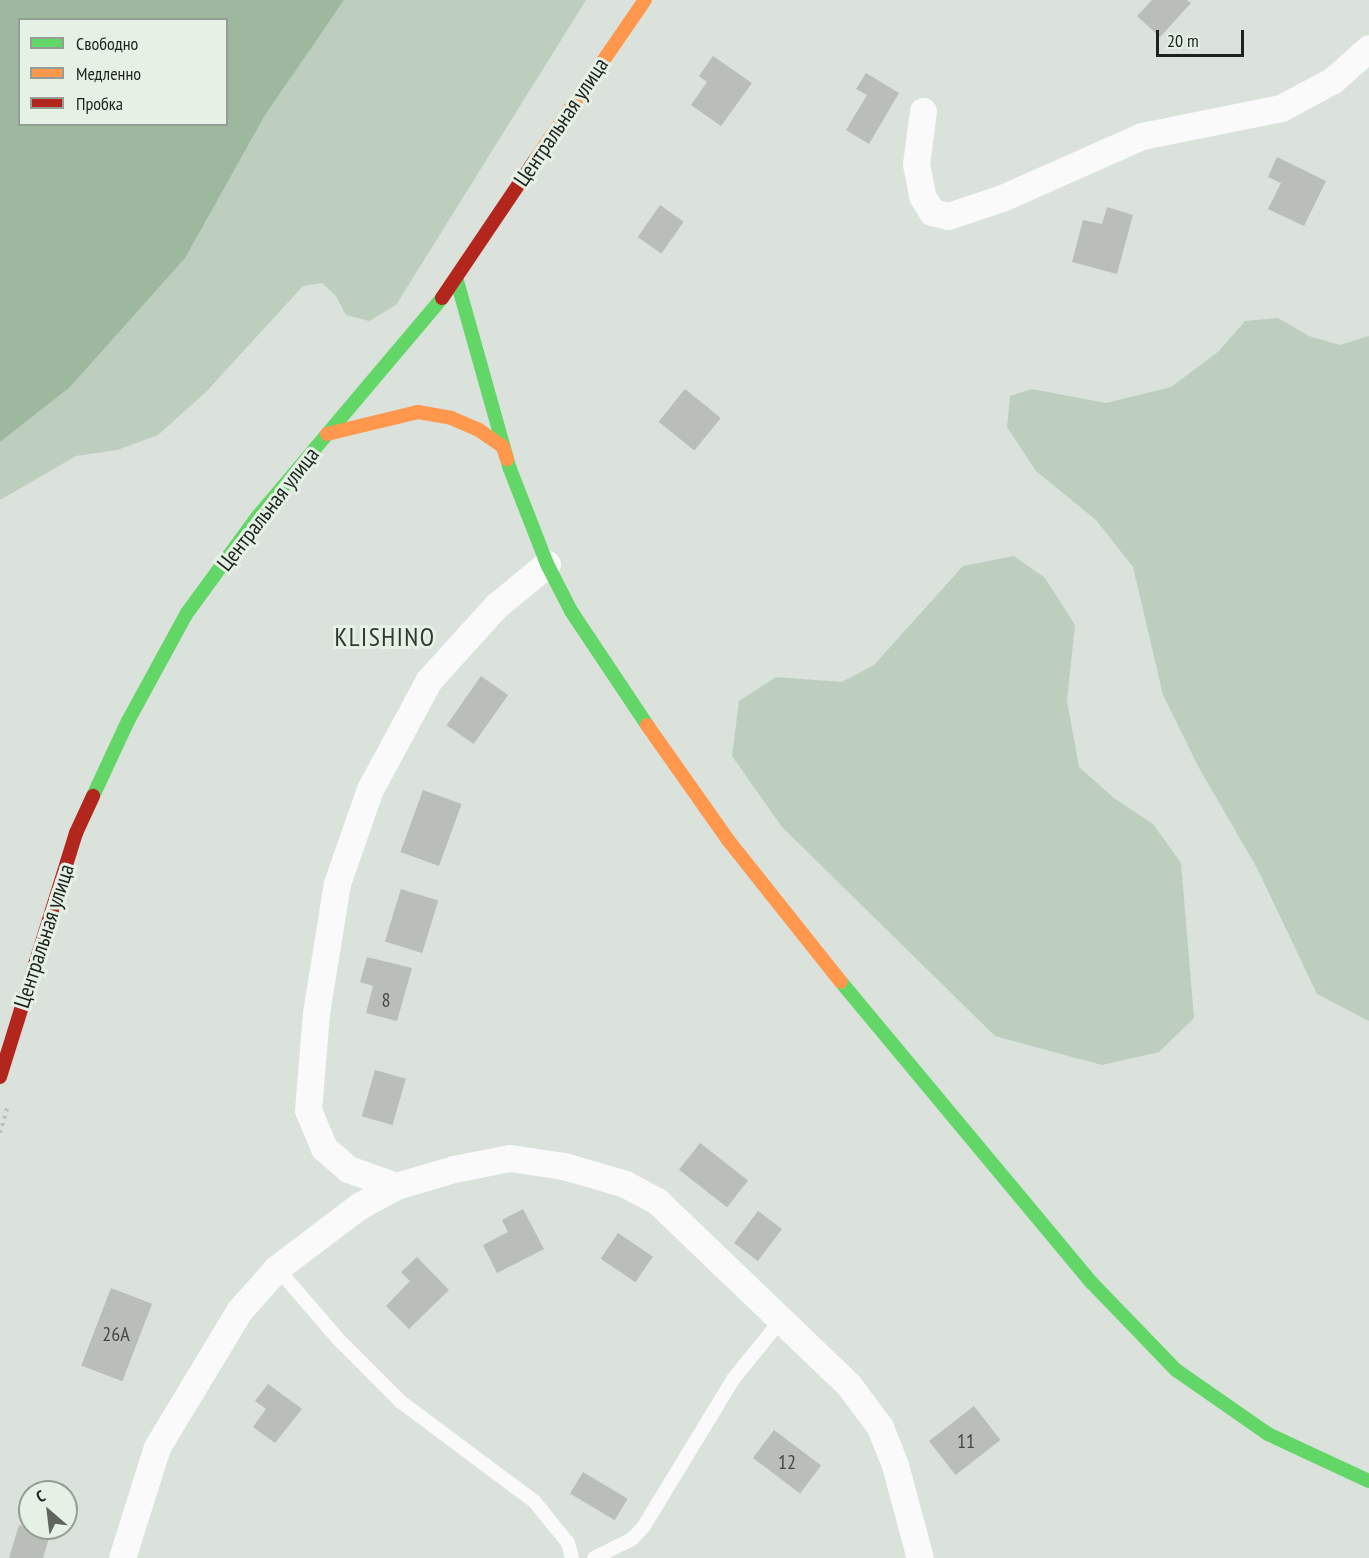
<!DOCTYPE html>
<meta charset="utf-8">
<style>
body{margin:0}
#map{position:relative;width:1369px;height:1558px;overflow:hidden;background:#dbe1db;font-family:"PT Sans Narrow",sans-serif}
div>[style]{position:absolute}
.green>*{inset:0;background:#bdcebe}
.water>*{inset:0;background:#9db89e}
.building>*{inset:0;background:#b9beb9;transform-origin:0 0}
.path>*{height:4px;margin-top:-2px;transform-origin:0;background:repeating-linear-gradient(90deg,#bcbfbc 0 3px,transparent 0 7.5px)}
.lane>*{height:14px;margin:-7px;padding:0 7px;transform-origin:7px;border-radius:7px;background:#fafafa}
.street>*{height:27px;margin:-13.5px;padding:0 13.5px;transform-origin:13.5px;border-radius:13.5px;background:#fafafa}
.fast>*{height:14px;margin:-7px;padding:0 7px;transform-origin:7px;border-radius:7px;background:#63d668}
.slow>*{height:14px;margin:-7px;padding:0 7px;transform-origin:7px;border-radius:7px;background:#ff974d}
.jam>*{height:14px;margin:-7px;padding:0 7px;transform-origin:7px;border-radius:7px;background:#b3261e}
span{translate:-50% -50%;white-space:nowrap;text-align:center;line-height:1.15;-webkit-text-stroke:6px #e5f1e5;paint-order:stroke}
.number-label{font-size:20px;color:#454945}
.number-label span{-webkit-text-stroke-width:0}
.street-label{font-size:22px;color:#1e221e}
.quarter-label{font-size:26px;color:#2f392f;letter-spacing:1.5px}
.legend{position:absolute;left:18px;top:18px;width:210px;height:108px;box-sizing:border-box;background:#e5f1e5;border:2px solid #959e95;margin:0;padding:8px 10px;list-style:none;font-size:18px;color:#1e221e}
.legend li{display:flex;align-items:center;gap:12px;height:30px}
.legend b{width:30px;border:2px solid #959e95}
.north{position:absolute;left:18px;top:1480px;width:60px;height:60px;box-sizing:border-box;background:#e5f1e5;border:2px solid #959e95;border-radius:50%;rotate:332deg;font-size:16px;font-weight:700;line-height:24px;text-align:center;color:#1e221e}
.north::after{content:'';display:block;margin:auto;width:21px;height:27px;background:#606560;clip-path:polygon(50% 0,100% 100%,50% 72%,0 100%)}
.scale{position:absolute;left:1156px;top:30px;width:88px;height:27px;box-sizing:border-box;border:3px solid #1e221e;border-top:0;padding-left:8px;font-size:18px;line-height:21px;white-space:nowrap;color:#1e221e;-webkit-text-stroke:4px #e5f1e5;paint-order:stroke}
</style>
<div id="map">
<div class="green">
<div style="clip-path:polygon(344px 0,586px 0,396px 305px,369px 321px,346px 315px,336px 296px,322px 283px,303px 286px,206px 392px,158px 435px,117px 450px,76px 456px,0 500px,0 442px,69px 388px)"></div>
<div style="clip-path:polygon(1278px 318px,1309px 336px,1340px 345px,1369px 336px,1369px 1021px,1317px 994px,1257px 868px,1199px 768px,1163px 695px,1133px 567px,1096px 520px,1036px 471px,1007px 427px,1010px 396px,1032px 389px,1106px 403px,1171px 387px,1219px 351px,1245px 321px)"></div>
<div style="clip-path:polygon(1014px 556px,1045px 578px,1075px 625px,1067px 701px,1079px 767px,1114px 798px,1153px 824px,1181px 863px,1194px 1018px,1159px 1052px,1102px 1065px,995px 1036px,782px 827px,732px 756px,739px 701px,776px 677px,842px 682px,874px 665px,963px 566px)"></div>
</div>
<div class="water">
<div style="clip-path:polygon(evenodd,0 0,344px 0,265px 115px,185px 258px,69px 388px,0 442px,0 0,20px 20px,226px 20px,226px 124px,20px 124px,20px 20px)"></div>
</div>
<div class="building">
<div style="clip-path:polygon(1152px 0,1187px 0,1191px 3px,1160px 37px,1137px 16px)"></div>
<div style="clip-path:polygon(713px 56px,752px 83px,721px 126px,691px 105px,707px 82px,699px 76px)"></div>
<div style="clip-path:polygon(866px 73px,899px 93px,869px 144px,846px 130px,867px 95px,856px 89px)"></div>
<div style="clip-path:polygon(1277px 157px,1326px 181px,1304px 226px,1268px 209px,1281px 183px,1268px 177px)"></div>
<div style="left:660px;top:205px;width:29px;height:39px;rotate:35deg"></div>
<div style="clip-path:polygon(1107px 207px,1133px 215px,1117px 274px,1072px 262px,1083px 220px,1102px 224px)"></div>
<div style="left:685px;top:389px;width:46px;height:42px;rotate:39deg"></div>
<div style="left:481px;top:676px;width:33px;height:60px;rotate:35deg"></div>
<div style="left:423px;top:790px;width:41px;height:66px;rotate:20deg"></div>
<div style="left:401px;top:889px;width:39px;height:55px;rotate:17deg"></div>
<div style="clip-path:polygon(367px 957px,412px 968px,397px 1021px,366px 1013px,373px 986px,360px 982px)"></div>
<div style="left:375px;top:1070px;width:32px;height:48px;rotate:16deg"></div>
<div style="left:700px;top:1143px;width:61px;height:34px;rotate:38deg"></div>
<div style="clip-path:polygon(523px 1209px,544px 1249px,497px 1273px,483px 1245px,508px 1232px,502px 1220px)"></div>
<div style="left:758px;top:1211px;width:30px;height:40px;rotate:37deg"></div>
<div style="left:618px;top:1233px;width:42px;height:31px;rotate:34deg"></div>
<div style="clip-path:polygon(417px 1257px,449px 1290px,409px 1329px,386px 1306px,410px 1281px,401px 1272px)"></div>
<div style="left:111px;top:1288px;width:44px;height:83px;rotate:21deg"></div>
<div style="clip-path:polygon(268px 1384px,302px 1409px,275px 1443px,253px 1427px,266px 1409px,255px 1401px)"></div>
<div style="left:974px;top:1406px;width:43px;height:57px;rotate:52deg"></div>
<div style="left:774px;top:1430px;width:59px;height:35px;rotate:37deg"></div>
<div style="left:583px;top:1472px;width:52px;height:25px;rotate:31deg"></div>
<div style="clip-path:polygon(19px 1525px,50px 1535px,43px 1558px,9px 1558px)"></div>
</div>
<div class="path">
<div style="left:0;top:1133px;width:29px;rotate:-74deg"></div>
</div>
<div class="lane">
<div style="left:277px;top:1268px;width:95px;rotate:49.3deg"></div>
<div style="left:339px;top:1340px;width:88px;rotate:45deg"></div>
<div style="left:401px;top:1402px;width:166px;rotate:36.7deg"></div>
<div style="left:534px;top:1501px;width:54px;rotate:51deg"></div>
<div style="left:568px;top:1543px;width:16px;rotate:75deg"></div>
<div style="left:594px;top:1558px;width:42px;rotate:-26.6deg"></div>
<div style="left:632px;top:1539px;width:18px;rotate:-47deg"></div>
<div style="left:644px;top:1526px;width:173px;rotate:-58.7deg"></div>
<div style="left:734px;top:1378px;width:76px;rotate:-50.9deg"></div>
</div>
<div class="street">
<div style="left:923px;top:111px;width:53px;rotate:97.5deg"></div>
<div style="left:916px;top:164px;width:33px;rotate:79deg"></div>
<div style="left:922px;top:196px;width:19px;rotate:58deg"></div>
<div style="left:932px;top:212px;width:16px;rotate:14deg"></div>
<div style="left:948px;top:216px;width:57px;rotate:-18.4deg"></div>
<div style="left:1002px;top:198px;width:153px;rotate:-23.9deg"></div>
<div style="left:1142px;top:136px;width:142px;rotate:-11.4deg"></div>
<div style="left:1281px;top:108px;width:59px;rotate:-28.3deg"></div>
<div style="left:1333px;top:80px;width:48px;rotate:-41.6deg"></div>
<div style="left:547px;top:564px;width:66px;rotate:140.5deg"></div>
<div style="left:496px;top:606px;width:100px;rotate:132.2deg"></div>
<div style="left:429px;top:680px;width:124px;rotate:118.4deg"></div>
<div style="left:370px;top:789px;width:100px;rotate:109.3deg"></div>
<div style="left:337px;top:883px;width:132px;rotate:99.2deg"></div>
<div style="left:316px;top:1013px;width:97px;rotate:94.7deg"></div>
<div style="left:308px;top:1110px;width:41px;rotate:67.2deg"></div>
<div style="left:324px;top:1148px;width:32px;rotate:41deg"></div>
<div style="left:348px;top:1169px;width:51px;rotate:19.5deg"></div>
<div style="left:396px;top:1186px;width:60px;rotate:-16.3deg"></div>
<div style="left:454px;top:1169px;width:57px;rotate:-11.1deg"></div>
<div style="left:510px;top:1158px;width:55px;rotate:8.4deg"></div>
<div style="left:564px;top:1166px;width:64px;rotate:16.4deg"></div>
<div style="left:625px;top:1184px;width:36px;rotate:28deg"></div>
<div style="left:657px;top:1201px;width:265px;rotate:43.8deg"></div>
<div style="left:848px;top:1384px;width:54px;rotate:53.3deg"></div>
<div style="left:880px;top:1427px;width:41px;rotate:68.5deg"></div>
<div style="left:895px;top:1465px;width:96px;rotate:75deg"></div>
<div style="left:122px;top:1558px;width:116px;rotate:-72.5deg"></div>
<div style="left:157px;top:1447px;width:159px;rotate:-58.9deg"></div>
<div style="left:239px;top:1311px;width:57px;rotate:-48.5deg"></div>
<div style="left:277px;top:1268px;width:103px;rotate:-37.1deg"></div>
<div style="left:359px;top:1206px;width:42px;rotate:-28.4deg"></div>
</div>
<div class="fast">
<div style="left:457px;top:281px;width:195px;rotate:74.3deg"></div>
<div style="left:510px;top:469px;width:102px;rotate:68.7deg"></div>
<div style="left:547px;top:564px;width:53px;rotate:62.9deg"></div>
<div style="left:571px;top:611px;width:137px;rotate:56.3deg"></div>
<div style="left:93px;top:796px;width:83px;rotate:-65deg"></div>
<div style="left:128px;top:721px;width:123px;rotate:-61.4deg"></div>
<div style="left:187px;top:613px;width:120px;rotate:-53.8deg"></div>
<div style="left:258px;top:516px;width:285px;rotate:-49.8deg"></div>
<div style="left:841px;top:982px;width:392px;rotate:50.2deg"></div>
<div style="left:1092px;top:1283px;width:121px;rotate:46deg"></div>
<div style="left:1176px;top:1370px;width:112px;rotate:34.8deg"></div>
<div style="left:1268px;top:1434px;width:111px;rotate:25deg"></div>
</div>
<div class="slow">
<div style="left:535px;top:160px;width:194px;rotate:-55.5deg"></div>
<div style="left:327px;top:434px;width:94px;rotate:-13.6deg"></div>
<div style="left:418px;top:412px;width:34px;rotate:10deg"></div>
<div style="left:451px;top:418px;width:30px;rotate:23deg"></div>
<div style="left:479px;top:430px;width:29px;rotate:35deg"></div>
<div style="left:503px;top:447px;width:13px;rotate:72deg"></div>
<div style="left:647px;top:725px;width:141px;rotate:54.8deg"></div>
<div style="left:728px;top:840px;width:181px;rotate:51.5deg"></div>
</div>
<div class="jam">
<div style="left:442px;top:298px;width:166px;rotate:-56deg"></div>
<div style="left:0;top:1077px;width:256px;rotate:-72.7deg"></div>
<div style="left:76px;top:833px;width:41px;rotate:-65.3deg"></div>
</div>
<div class="number-label">
<span style="left:386px;top:1000px">8</span>
<span style="left:116px;top:1334px">26А</span>
<span style="left:966px;top:1441px">11</span>
<span style="left:787px;top:1462px">12</span>
</div>
<div class="street-label">
<span style="left:561px;top:122px;rotate:-56deg">Центральная улица</span>
<span style="left:268px;top:509px;rotate:-52deg">Центральная улица</span>
<span style="left:44px;top:936px;rotate:-72deg">Центральная улица</span>
</div>
<div class="quarter-label">
<span style="left:385px;top:637px">KLISHINO</span>
</div>
<ul class="legend">
<li><b style="height:8px;background:#63d668"></b>Свободно</li>
<li><b style="height:8px;background:#ff974d"></b>Медленно</li>
<li><b style="height:8px;background:#b3261e"></b>Пробка</li>
</ul>
<div class="north">С</div>
<div class="scale">20 m</div>
</div>
